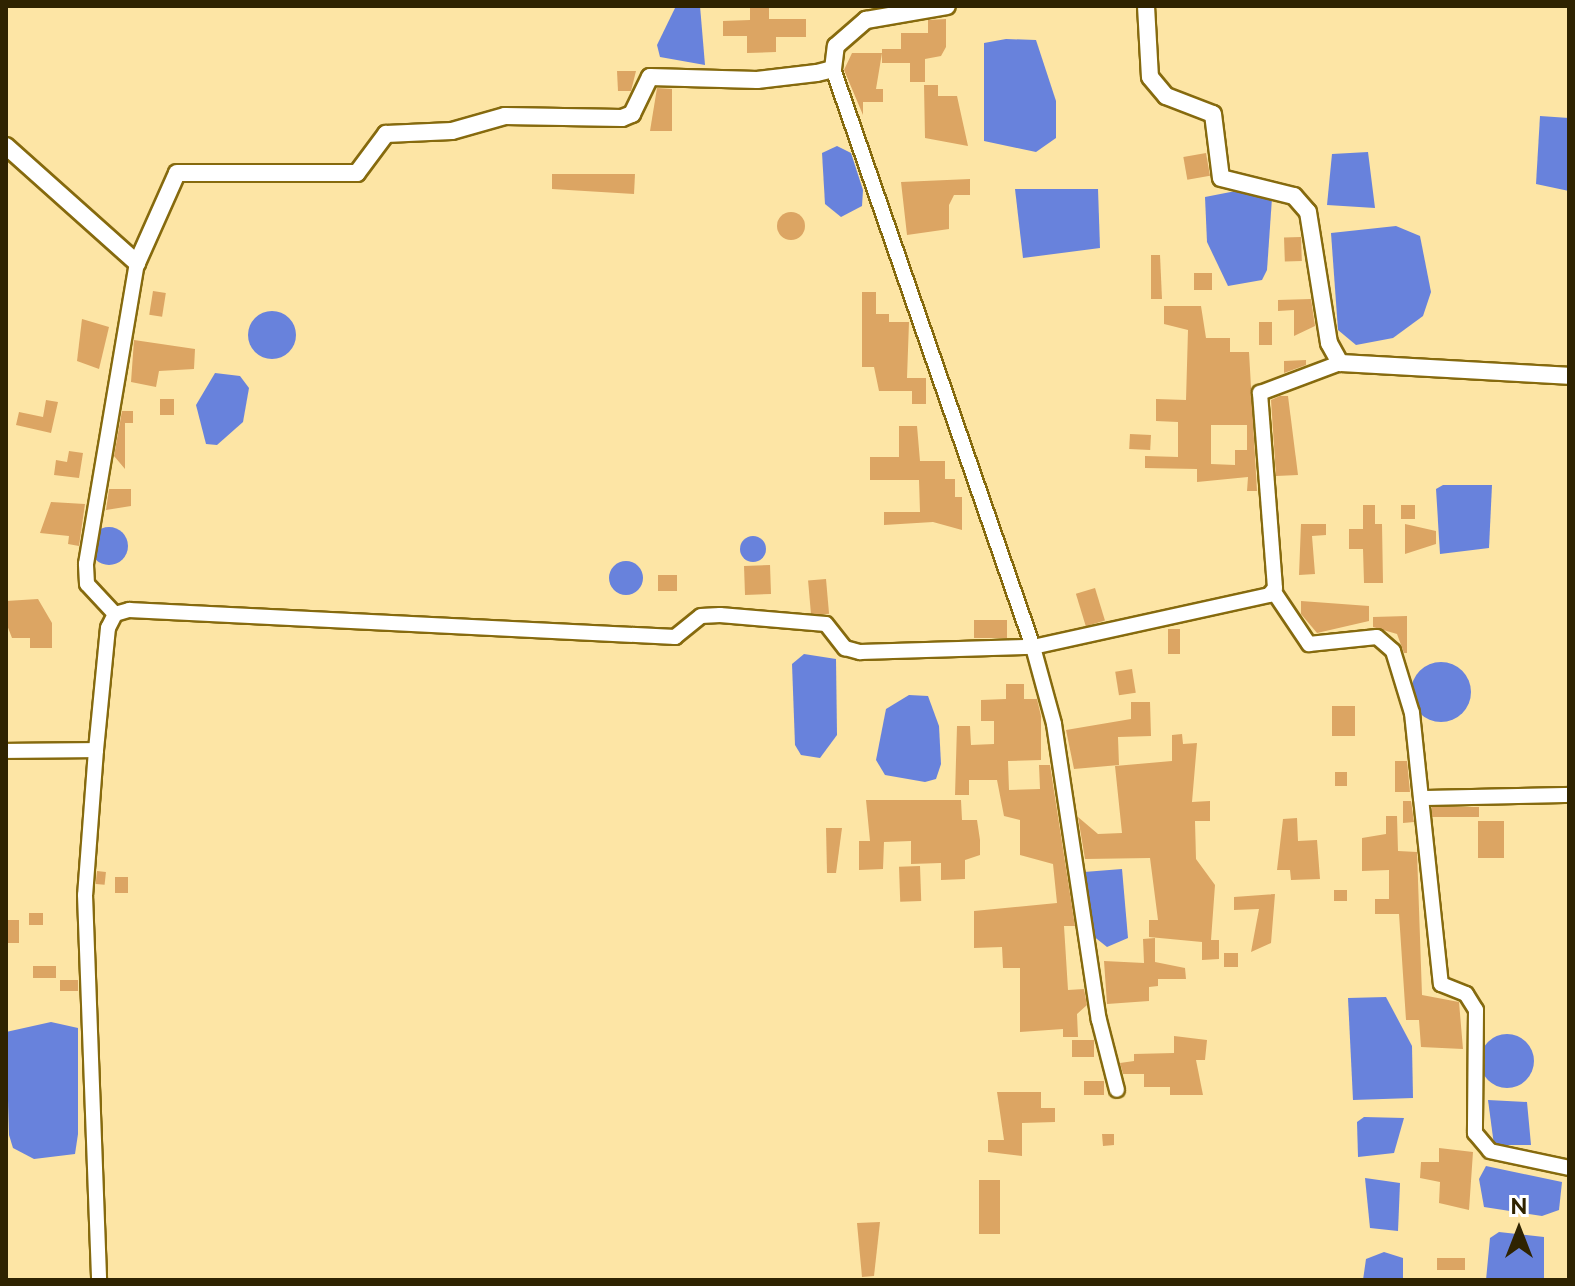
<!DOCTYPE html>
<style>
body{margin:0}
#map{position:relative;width:1575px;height:1286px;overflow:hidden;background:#fde5a5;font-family:Raleway,sans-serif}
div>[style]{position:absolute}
.water>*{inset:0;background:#6882dc}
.round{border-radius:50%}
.building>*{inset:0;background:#dca563;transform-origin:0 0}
.roads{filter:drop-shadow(2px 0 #866a0e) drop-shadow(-2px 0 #866a0e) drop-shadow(0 2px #866a0e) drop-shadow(0 -2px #866a0e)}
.minor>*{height:14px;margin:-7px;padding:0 7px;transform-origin:7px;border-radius:7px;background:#fff}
.tertiary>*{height:16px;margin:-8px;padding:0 8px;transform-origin:8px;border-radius:8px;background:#fff}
span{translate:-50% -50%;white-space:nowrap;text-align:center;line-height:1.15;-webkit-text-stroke:7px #fff;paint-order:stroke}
.frame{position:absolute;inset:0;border:8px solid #2f2301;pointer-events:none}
.north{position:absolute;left:1479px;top:1190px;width:80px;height:80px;-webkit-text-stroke:6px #fff;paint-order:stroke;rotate:0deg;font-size:22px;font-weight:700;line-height:32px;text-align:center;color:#2f2301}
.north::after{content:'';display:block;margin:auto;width:28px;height:36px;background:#2f2301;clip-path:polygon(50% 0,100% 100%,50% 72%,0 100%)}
</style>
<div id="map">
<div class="water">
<div style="clip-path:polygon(676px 6px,700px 6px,705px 65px,660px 57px,657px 45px)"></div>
<div style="clip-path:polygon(1006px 39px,1036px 40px,1056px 101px,1056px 138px,1036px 152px,984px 141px,984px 43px)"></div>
<div style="clip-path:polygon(1540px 116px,1569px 118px,1569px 191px,1536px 184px)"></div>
<div style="clip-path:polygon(837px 146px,851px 153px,863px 190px,862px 206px,841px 217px,825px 204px,822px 153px)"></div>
<div style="clip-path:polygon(1368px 152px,1375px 208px,1327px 205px,1332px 154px)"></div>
<div style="clip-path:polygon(1015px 189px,1098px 189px,1100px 248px,1023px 258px)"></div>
<div style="clip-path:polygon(1246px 189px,1272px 198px,1267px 270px,1262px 280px,1228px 286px,1207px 242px,1205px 197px)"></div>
<div style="clip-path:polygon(1396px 226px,1420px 236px,1431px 292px,1423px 316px,1393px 338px,1356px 345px,1338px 330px,1331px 233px)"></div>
<div class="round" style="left:248px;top:311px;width:48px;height:48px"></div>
<div style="clip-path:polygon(215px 373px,240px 376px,249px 388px,243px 422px,217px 445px,206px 444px,196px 405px)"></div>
<div style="clip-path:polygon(1443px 485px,1492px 485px,1489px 548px,1440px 554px,1436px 489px)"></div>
<div class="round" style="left:90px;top:527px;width:38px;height:38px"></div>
<div class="round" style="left:740px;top:536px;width:26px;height:26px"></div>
<div class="round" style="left:609px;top:561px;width:34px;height:34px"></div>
<div style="clip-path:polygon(804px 654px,836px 659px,837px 735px,820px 758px,801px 755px,795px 745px,792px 664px)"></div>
<div class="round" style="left:1411px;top:662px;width:60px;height:60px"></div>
<div style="clip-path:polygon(909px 695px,928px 696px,939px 726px,941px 764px,936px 779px,925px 782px,885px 775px,876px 760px,886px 709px)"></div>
<div style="clip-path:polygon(1122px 869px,1128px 938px,1107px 947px,1092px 935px,1084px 872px)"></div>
<div style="clip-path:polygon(1386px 997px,1412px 1046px,1413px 1098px,1353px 1100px,1348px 998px)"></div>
<div style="clip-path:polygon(51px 1022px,78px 1028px,78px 1134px,75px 1154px,34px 1159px,13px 1148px,9px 1135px,6px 1032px)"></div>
<div class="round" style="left:1480px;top:1034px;width:54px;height:54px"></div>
<div style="clip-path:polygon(1488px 1100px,1527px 1102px,1531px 1145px,1494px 1145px)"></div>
<div style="clip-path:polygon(1364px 1117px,1404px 1118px,1394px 1153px,1358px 1157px,1357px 1122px)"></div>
<div style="clip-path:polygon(1486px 1166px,1562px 1182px,1559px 1210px,1542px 1216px,1484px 1207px,1479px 1179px)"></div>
<div style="clip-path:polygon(1365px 1178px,1400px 1183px,1398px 1231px,1370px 1228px)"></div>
<div style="clip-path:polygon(1499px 1232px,1544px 1237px,1544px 1280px,1486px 1280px,1490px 1238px)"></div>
<div style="clip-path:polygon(1384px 1252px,1403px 1258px,1403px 1278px,1363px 1280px,1366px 1259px)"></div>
</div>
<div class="building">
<div style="clip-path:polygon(750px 6px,769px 6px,769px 19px,806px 19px,806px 37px,776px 37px,776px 52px,747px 53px,747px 36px,723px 36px,723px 21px,750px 20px)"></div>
<div style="clip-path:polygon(946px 19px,946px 47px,941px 56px,925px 59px,925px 82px,910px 82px,910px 63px,882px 63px,882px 49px,901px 49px,901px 33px,928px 33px,928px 20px)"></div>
<div style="clip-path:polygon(852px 53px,882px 53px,876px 89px,883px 89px,883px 102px,863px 102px,863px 115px,844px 70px)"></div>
<div style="clip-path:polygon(617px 71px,636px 71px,631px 91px,618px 91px)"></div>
<div style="clip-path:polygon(924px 85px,938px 85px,938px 96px,957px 96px,968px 146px,925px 138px)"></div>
<div style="clip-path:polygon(657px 88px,672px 89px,672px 131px,650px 131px)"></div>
<div style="left:1206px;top:153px;width:23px;height:23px;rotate:80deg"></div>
<div style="clip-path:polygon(552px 174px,635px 174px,634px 194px,552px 189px)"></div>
<div style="clip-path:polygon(970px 179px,970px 195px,954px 195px,949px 205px,949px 229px,907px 235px,901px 182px)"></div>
<div class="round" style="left:777px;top:212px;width:28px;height:28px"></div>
<div style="left:1301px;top:237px;width:24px;height:17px;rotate:88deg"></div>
<div style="clip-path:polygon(1151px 255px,1160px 255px,1162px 299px,1151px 299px)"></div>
<div style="left:1194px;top:273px;width:18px;height:17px"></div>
<div style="left:153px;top:291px;width:13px;height:24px;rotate:9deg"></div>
<div style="clip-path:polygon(862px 292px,876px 292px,876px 314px,889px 314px,889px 322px,909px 322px,907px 378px,926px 378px,926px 404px,912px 404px,912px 391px,879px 391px,874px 367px,862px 367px)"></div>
<div style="clip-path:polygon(1311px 299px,1315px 326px,1294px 336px,1294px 310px,1278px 311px,1278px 300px)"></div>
<div style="clip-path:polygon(evenodd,1164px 306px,1201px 306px,1206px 338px,1230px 338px,1230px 352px,1249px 352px,1257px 491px,1247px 491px,1248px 477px,1197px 482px,1197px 469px,1145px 468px,1145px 456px,1178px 457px,1178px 422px,1156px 421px,1156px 399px,1186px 400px,1188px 330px,1164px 324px,1164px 306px,1211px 425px,1247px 425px,1247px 450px,1235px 450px,1235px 465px,1211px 464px,1211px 425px)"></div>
<div style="clip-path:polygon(82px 319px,109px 327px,99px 369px,77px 361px)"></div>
<div style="left:1259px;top:322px;width:13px;height:23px"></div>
<div style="clip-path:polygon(134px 340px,195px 349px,194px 369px,159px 371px,156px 387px,131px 382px)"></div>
<div style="clip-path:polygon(1306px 360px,1306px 365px,1284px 373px,1284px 361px)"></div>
<div style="clip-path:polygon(1280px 396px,1288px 396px,1298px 475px,1276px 476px,1271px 400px)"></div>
<div style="left:160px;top:399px;width:14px;height:16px"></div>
<div style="clip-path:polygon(46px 400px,58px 402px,51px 433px,16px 425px,19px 412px,43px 417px)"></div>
<div style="clip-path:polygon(122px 411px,133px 411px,133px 423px,125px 423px,125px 469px,114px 456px)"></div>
<div style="clip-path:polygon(899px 426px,917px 426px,920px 461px,945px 461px,945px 479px,955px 479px,955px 497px,962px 497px,962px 530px,933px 522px,884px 525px,884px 512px,920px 512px,919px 480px,870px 480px,870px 457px,899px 457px)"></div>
<div style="left:1130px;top:434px;width:21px;height:15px;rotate:3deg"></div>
<div style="clip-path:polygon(69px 451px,83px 453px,79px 478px,54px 475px,56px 460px,67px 462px)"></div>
<div style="clip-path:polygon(109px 489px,131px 489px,131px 506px,106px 510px)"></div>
<div style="clip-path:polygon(51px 502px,85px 504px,79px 546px,68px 544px,69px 536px,40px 533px)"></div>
<div style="clip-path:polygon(1363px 505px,1375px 505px,1375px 524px,1382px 524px,1383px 583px,1364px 583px,1363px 549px,1349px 549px,1349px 529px,1363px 529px)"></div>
<div style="left:1401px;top:505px;width:14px;height:14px"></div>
<div style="clip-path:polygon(1301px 524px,1326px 524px,1326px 535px,1312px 536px,1315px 574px,1299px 575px)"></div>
<div style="clip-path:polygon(1405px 524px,1436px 531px,1436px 544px,1405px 554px)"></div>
<div style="left:770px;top:565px;width:29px;height:26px;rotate:88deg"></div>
<div style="left:677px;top:575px;width:16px;height:19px;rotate:90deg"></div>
<div style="left:826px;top:579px;width:35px;height:18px;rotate:85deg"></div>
<div style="left:1095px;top:588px;width:34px;height:20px;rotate:73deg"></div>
<div style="clip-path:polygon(38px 599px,52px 623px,52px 648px,30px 648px,30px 638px,12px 638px,7px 625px,6px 601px)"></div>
<div style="clip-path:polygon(1301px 601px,1369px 606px,1369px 621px,1317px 633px,1301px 614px)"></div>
<div style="clip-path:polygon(1407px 616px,1407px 653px,1404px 653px,1397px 634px,1373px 627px,1373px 617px)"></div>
<div style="left:974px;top:620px;width:33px;height:18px"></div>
<div style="left:1168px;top:629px;width:12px;height:25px"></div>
<div style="left:1132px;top:669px;width:24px;height:17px;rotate:81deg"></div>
<div style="clip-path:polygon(1006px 684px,1024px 684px,1024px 699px,1037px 699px,1041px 716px,1041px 760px,1008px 761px,1009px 790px,1040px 789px,1039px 765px,1050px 765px,1075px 926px,1064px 926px,1068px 990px,1084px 989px,1087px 1005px,1077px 1014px,1078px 1037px,1063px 1037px,1063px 1029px,1020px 1032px,1020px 968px,1003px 968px,1002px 947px,974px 948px,974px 911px,1057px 903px,1053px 864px,1020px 855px,1020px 820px,1004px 816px,997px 780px,969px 780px,969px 795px,955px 795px,957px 726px,970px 726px,971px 745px,994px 744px,994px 721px,981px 721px,981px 700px,1006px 699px)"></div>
<div style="clip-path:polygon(1131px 702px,1150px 702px,1151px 736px,1118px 737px,1119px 765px,1074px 769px,1066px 730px,1131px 719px)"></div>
<div style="left:1332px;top:706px;width:23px;height:30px"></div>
<div style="clip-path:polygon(1182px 734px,1183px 744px,1197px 743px,1192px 802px,1210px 801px,1210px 821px,1195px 821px,1196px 859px,1215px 885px,1211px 940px,1219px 940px,1219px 959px,1202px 960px,1202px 942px,1149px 937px,1149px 920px,1158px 920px,1150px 858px,1085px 859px,1078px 817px,1098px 834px,1122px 833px,1115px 766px,1172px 761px,1172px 735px)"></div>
<div style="clip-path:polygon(1395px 761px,1407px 761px,1410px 792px,1395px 792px)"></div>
<div style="left:1335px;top:772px;width:12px;height:14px"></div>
<div style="clip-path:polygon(866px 800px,961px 800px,962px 820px,977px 820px,980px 840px,980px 855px,965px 860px,965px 879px,941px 880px,941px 863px,911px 864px,911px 841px,884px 842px,883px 869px,859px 870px,859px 841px,870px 841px)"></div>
<div style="clip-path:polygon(1403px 801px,1411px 801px,1414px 822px,1403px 823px)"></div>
<div style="left:1479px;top:807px;width:10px;height:47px;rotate:90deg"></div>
<div style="clip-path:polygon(1386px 816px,1397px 816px,1398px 851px,1417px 852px,1422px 995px,1459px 1002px,1463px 1049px,1421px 1047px,1419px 1020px,1406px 1020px,1399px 914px,1375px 914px,1375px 899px,1389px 899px,1389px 870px,1362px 871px,1362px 838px,1386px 834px)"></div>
<div style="clip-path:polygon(1297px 818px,1298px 841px,1317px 840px,1320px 879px,1291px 880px,1290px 870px,1277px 870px,1283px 819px)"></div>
<div style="left:1478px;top:821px;width:26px;height:37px"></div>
<div style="clip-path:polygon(826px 828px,842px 828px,836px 873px,827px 873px)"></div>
<div style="left:920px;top:866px;width:35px;height:21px;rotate:88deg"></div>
<div style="left:97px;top:871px;width:9px;height:13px;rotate:6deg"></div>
<div style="left:115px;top:877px;width:13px;height:16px"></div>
<div style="left:1334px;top:890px;width:13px;height:11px"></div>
<div style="clip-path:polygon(1275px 894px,1271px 943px,1251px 952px,1259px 909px,1234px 910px,1234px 897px)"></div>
<div style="left:29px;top:913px;width:14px;height:12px"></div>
<div style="left:8px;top:920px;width:11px;height:23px"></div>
<div style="clip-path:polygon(1155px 938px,1155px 962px,1185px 968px,1186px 979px,1158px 979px,1158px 986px,1149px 987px,1149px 1001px,1107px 1004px,1104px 961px,1144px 963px,1143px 939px)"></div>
<div style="left:1238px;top:953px;width:14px;height:14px;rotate:90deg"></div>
<div style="left:33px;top:966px;width:23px;height:12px"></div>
<div style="left:78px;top:980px;width:11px;height:18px;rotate:90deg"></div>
<div style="clip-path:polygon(1174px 1036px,1207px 1040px,1205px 1060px,1196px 1060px,1203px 1095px,1170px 1095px,1170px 1087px,1144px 1087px,1144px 1074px,1123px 1074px,1120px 1063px,1134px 1061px,1134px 1054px,1174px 1053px)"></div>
<div style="left:1072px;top:1040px;width:22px;height:17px"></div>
<div style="left:1084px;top:1081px;width:20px;height:14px"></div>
<div style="clip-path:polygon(997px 1092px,1041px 1092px,1041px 1108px,1055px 1108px,1055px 1122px,1022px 1123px,1022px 1156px,988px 1152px,988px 1140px,1004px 1140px)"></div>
<div style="clip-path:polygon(1102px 1134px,1114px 1134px,1114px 1145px,1103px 1146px)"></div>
<div style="clip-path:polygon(1439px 1148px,1473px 1152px,1469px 1210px,1439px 1203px,1440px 1182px,1420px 1178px,1421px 1162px,1439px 1162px)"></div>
<div style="left:979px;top:1180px;width:21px;height:54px"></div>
<div style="clip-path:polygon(880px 1222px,874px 1276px,862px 1277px,857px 1223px)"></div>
<div style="left:1437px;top:1258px;width:28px;height:12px"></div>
</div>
<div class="roads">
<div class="minor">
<div style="left:833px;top:69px;width:612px;rotate:70.91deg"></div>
<div style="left:1033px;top:647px;width:80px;rotate:74.7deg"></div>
<div style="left:1054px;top:724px;width:299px;rotate:81.4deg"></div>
<div style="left:1099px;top:1020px;width:72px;rotate:75.6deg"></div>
<div style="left:1274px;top:592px;width:63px;rotate:56.1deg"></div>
<div style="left:1309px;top:644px;width:68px;rotate:-5.9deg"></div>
<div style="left:1377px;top:637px;width:21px;rotate:41deg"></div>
<div style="left:1393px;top:651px;width:65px;rotate:73deg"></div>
<div style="left:1412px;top:713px;width:85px;rotate:84deg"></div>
<div style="left:115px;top:614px;width:41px;rotate:-133deg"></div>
<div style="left:87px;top:584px;width:20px;rotate:-93deg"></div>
<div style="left:86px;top:564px;width:305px;rotate:-80.4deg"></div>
<div style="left:96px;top:750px;width:145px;rotate:94.3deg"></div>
<div style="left:85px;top:895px;width:385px;rotate:87.9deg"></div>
<div style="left:6px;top:751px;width:90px;rotate:-0.6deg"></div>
<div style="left:96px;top:750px;width:123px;rotate:-84.4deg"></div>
<div style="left:108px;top:628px;width:16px;rotate:-63deg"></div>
<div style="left:115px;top:614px;width:15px;rotate:-16deg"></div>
<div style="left:129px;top:610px;width:547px;rotate:2.83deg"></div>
<div style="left:675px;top:637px;width:33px;rotate:-39deg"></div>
<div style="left:701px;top:616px;width:19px;rotate:-3deg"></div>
<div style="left:720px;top:615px;width:106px;rotate:4.9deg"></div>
<div style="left:826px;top:624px;width:31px;rotate:52deg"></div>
<div style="left:845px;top:648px;width:16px;rotate:15deg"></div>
<div style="left:860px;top:652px;width:173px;rotate:-1.7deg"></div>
<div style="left:1033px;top:647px;width:242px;rotate:-12.4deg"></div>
<div style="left:1269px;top:595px;width:9px;rotate:-49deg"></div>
<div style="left:1275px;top:588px;width:196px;rotate:-94.4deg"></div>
<div style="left:1260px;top:393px;width:85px;rotate:-20.6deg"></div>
<div style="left:1569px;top:795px;width:148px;rotate:178.8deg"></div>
<div style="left:1421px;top:798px;width:187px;rotate:83.9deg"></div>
<div style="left:1441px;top:984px;width:27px;rotate:22deg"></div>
<div style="left:1466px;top:994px;width:19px;rotate:58deg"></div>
<div style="left:1476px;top:1010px;width:123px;rotate:90.5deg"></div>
<div style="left:1475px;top:1133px;width:23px;rotate:50deg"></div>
<div style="left:1490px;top:1151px;width:81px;rotate:12.1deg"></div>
</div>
<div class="tertiary">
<div style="left:1146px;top:6px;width:71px;rotate:86.8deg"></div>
<div style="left:1150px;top:77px;width:25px;rotate:50deg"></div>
<div style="left:1166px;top:96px;width:50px;rotate:21deg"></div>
<div style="left:1213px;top:114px;width:64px;rotate:82.9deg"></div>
<div style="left:1221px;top:178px;width:75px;rotate:13.9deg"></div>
<div style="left:1294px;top:196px;width:21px;rotate:49deg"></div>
<div style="left:1308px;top:212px;width:133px;rotate:80.9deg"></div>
<div style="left:1329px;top:343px;width:23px;rotate:61deg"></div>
<div style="left:1340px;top:363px;width:229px;rotate:3.2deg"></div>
<div style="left:6px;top:146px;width:176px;rotate:41.8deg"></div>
<div style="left:137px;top:263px;width:98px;rotate:-66deg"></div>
<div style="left:177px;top:173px;width:180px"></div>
<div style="left:357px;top:173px;width:49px;rotate:-53.4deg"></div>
<div style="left:386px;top:134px;width:66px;rotate:-2.6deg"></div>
<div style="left:452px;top:131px;width:55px;rotate:-15.8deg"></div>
<div style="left:505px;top:116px;width:117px;rotate:1deg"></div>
<div style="left:622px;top:118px;width:11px;rotate:-22deg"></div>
<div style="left:632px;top:114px;width:41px;rotate:-64.1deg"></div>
<div style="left:650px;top:77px;width:107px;rotate:1.6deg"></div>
<div style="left:757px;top:80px;width:60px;rotate:-6.7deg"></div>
<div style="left:817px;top:73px;width:16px;rotate:-14deg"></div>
<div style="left:833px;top:69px;width:23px;rotate:-83deg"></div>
<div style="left:836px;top:46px;width:40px;rotate:-41deg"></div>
<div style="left:866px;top:20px;width:82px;rotate:-9.8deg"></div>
</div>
</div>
<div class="frame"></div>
<div class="north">N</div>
</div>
